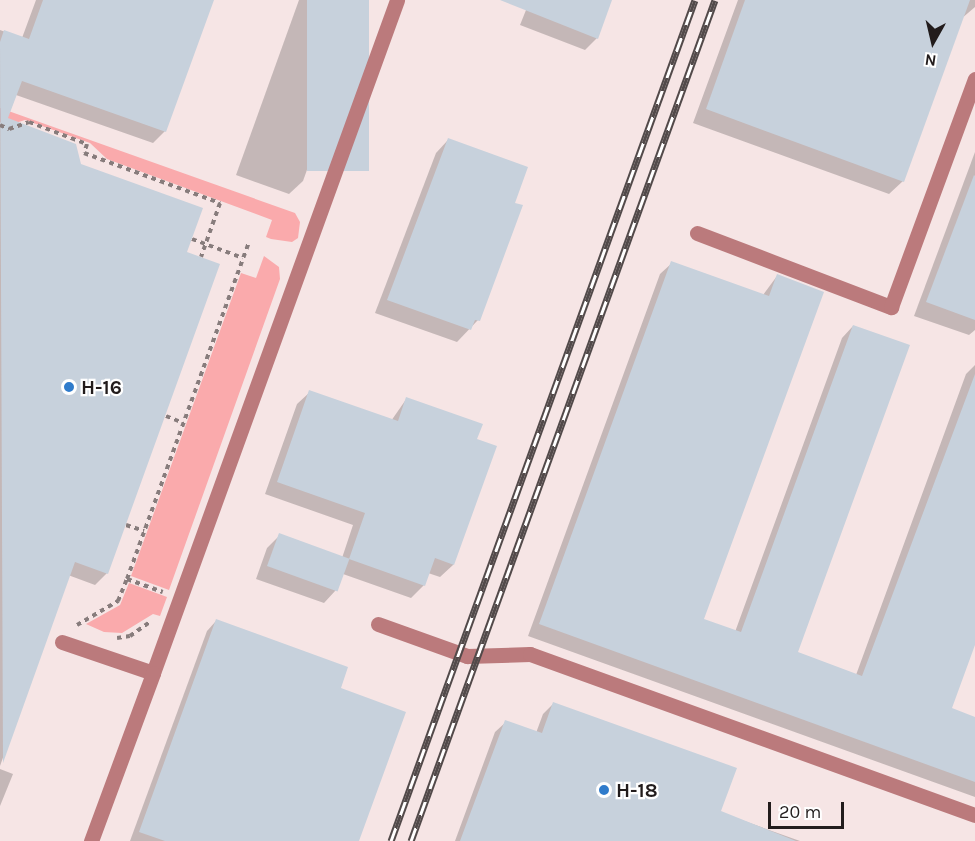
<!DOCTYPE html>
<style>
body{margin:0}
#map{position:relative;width:975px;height:841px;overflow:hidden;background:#f6e5e5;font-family:Karla,sans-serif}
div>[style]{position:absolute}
.green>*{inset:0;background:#faaaac}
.shadow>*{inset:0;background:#0003}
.building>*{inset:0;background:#c7d1dc;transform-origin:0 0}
.path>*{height:4px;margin-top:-2px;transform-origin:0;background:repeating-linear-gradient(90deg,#877c7c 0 4.5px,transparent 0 9px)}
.minor>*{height:15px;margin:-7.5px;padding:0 7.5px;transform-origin:7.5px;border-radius:7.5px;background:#bb7a7c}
.rail>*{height:7px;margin-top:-3.5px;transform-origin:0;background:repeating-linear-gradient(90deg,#fff 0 14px,#524a4a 0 28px);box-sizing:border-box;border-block:2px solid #524a4a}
.dots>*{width:16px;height:16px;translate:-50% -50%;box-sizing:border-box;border:3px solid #fff;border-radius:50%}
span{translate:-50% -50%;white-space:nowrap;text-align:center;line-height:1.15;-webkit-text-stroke:4.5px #fff;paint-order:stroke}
.poi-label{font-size:20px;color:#221c1c;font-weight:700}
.left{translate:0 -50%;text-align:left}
.north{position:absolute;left:903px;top:12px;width:60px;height:60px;-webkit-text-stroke:4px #fff;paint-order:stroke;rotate:188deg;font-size:16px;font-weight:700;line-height:24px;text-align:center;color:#221c1c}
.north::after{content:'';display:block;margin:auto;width:21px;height:27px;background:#221c1c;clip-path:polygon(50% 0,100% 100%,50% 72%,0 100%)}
.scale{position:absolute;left:768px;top:802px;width:76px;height:27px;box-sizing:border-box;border:3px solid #221c1c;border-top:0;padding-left:8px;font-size:18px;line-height:21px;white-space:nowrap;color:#221c1c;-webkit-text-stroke:4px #fff;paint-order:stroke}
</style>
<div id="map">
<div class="green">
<div style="clip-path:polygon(0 108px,295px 213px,300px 222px,298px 238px,292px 242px,271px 239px,266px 237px,272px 220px,107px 159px,90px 143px,25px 120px,9px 125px,0 122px)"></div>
<div style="clip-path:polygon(264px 256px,279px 267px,280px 279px,169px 590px,131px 576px,241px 273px,256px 278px)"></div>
<div style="clip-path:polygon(129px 583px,167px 597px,160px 616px,153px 614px,122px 633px,104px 632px,86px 624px,120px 605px)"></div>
</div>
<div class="shadow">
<div style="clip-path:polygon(36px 0,212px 0,165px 131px,153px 143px,16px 95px,7px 119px,80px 165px,185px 253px,107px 573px,95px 585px,68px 575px,0 766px,0 30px,22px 38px)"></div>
<div style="clip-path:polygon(299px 0,368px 0,303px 181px,289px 194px,236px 175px)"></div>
<div style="clip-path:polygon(530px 0,610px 0,597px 38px,585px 50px,520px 25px)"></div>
<div style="clip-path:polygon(738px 0,975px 0,975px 7px,961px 19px,903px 181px,889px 194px,693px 123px)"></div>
<div style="clip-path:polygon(448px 140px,478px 320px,457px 342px,375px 313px,436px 153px)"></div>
<div style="clip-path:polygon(975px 152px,975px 330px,969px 335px,914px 316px)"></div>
<div style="clip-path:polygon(672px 263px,763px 295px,777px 276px,702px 620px,735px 632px,842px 338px,853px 326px,796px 653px,856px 675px,966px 374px,975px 365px,975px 640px,950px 709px,975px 718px,975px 797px,528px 636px,660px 274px)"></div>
<div style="clip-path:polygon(310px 392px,391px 421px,407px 398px,475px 440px,495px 447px,453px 565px,440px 577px,428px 573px,424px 585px,411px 598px,343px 574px,336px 590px,324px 603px,256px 579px,267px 548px,280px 535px,342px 558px,353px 525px,265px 494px,297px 404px)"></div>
<div style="clip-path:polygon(216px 621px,339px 689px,358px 841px,130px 841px,207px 631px)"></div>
<div style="clip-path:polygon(553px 704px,719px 812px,800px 841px,455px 841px,495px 732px,506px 722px,536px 733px,543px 714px)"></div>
<div style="clip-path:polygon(0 769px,13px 774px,0 806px)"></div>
</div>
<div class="building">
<div style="clip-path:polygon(43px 0,214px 0,166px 132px,22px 81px,8px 118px,76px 144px,81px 164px,203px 208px,187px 252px,220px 264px,108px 574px,75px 562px,3px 763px,0 42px,4px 30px,29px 39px)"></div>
<div style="left:307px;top:0;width:62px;height:171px"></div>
<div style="clip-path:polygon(500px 0,612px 0,598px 39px)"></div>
<div style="clip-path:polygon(745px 0,970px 0,904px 182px,706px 109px)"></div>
<div style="clip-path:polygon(448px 138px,528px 167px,515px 203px,523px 205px,480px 321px,475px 320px,471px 330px,387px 300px)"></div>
<div style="clip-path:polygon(974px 175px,975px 176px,975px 320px,926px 302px)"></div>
<div style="clip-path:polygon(671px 261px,769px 296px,777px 274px,824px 292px,704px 619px,741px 632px,853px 325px,910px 345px,798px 652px,862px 676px,975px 374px,975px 645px,952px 708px,975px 717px,975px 782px,539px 624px)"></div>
<div style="clip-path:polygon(309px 390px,398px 421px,406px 397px,483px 424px,477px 439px,497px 446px,454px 565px,435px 558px,425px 586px,349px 559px,365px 513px,277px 482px)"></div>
<div style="left:279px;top:533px;width:75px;height:35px;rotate:20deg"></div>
<div style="clip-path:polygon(216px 619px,348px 667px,341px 688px,406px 712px,359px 841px,165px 841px,139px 832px)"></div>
<div style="clip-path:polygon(553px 702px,737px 768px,721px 811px,796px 841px,460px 841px,505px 720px,542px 733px)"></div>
</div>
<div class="path">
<div style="left:0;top:125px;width:10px;rotate:24deg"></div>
<div style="left:9px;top:129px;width:21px;rotate:-19deg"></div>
<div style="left:29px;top:122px;width:62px;rotate:20.8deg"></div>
<div style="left:87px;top:144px;width:9px;rotate:108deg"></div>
<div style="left:84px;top:153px;width:145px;rotate:20.2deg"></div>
<div style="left:220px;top:203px;width:57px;rotate:109.4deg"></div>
<div style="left:192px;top:239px;width:54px;rotate:20.4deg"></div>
<div style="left:166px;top:416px;width:18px;rotate:22deg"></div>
<div style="left:126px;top:525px;width:19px;rotate:18deg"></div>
<div style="left:127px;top:579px;width:358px;rotate:-70.1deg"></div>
<div style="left:77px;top:625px;width:48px;rotate:-30.3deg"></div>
<div style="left:118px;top:601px;width:24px;rotate:-68deg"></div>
<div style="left:127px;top:579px;width:38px;rotate:20deg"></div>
<div style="left:117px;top:638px;width:13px;rotate:-9deg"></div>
<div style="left:130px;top:636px;width:24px;rotate:-35deg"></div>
</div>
<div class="minor">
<div style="left:697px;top:233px;width:208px;rotate:20.9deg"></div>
<div style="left:891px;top:307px;width:243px;rotate:-69.8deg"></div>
<div style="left:378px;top:624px;width:95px;rotate:19.8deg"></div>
<div style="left:467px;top:656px;width:63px;rotate:-1.8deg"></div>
<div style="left:530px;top:654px;width:473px;rotate:19.9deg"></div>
<div style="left:62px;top:642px;width:96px;rotate:18.8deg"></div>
<div style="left:153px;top:673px;width:716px;rotate:-70.07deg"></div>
<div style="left:91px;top:841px;width:179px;rotate:-69.7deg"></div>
</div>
<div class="rail">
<div style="left:391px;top:841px;width:894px;rotate:-70.13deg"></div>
<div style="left:411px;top:841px;width:894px;rotate:-70.13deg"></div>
</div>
<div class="dots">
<div style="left:69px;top:387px;background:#2f7bcb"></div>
<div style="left:604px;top:790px;background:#2f7bcb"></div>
</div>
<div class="poi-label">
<span class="left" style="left:81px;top:387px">H-16</span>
<span class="left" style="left:616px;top:790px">H-18</span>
</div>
<div class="north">N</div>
<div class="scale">20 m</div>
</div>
